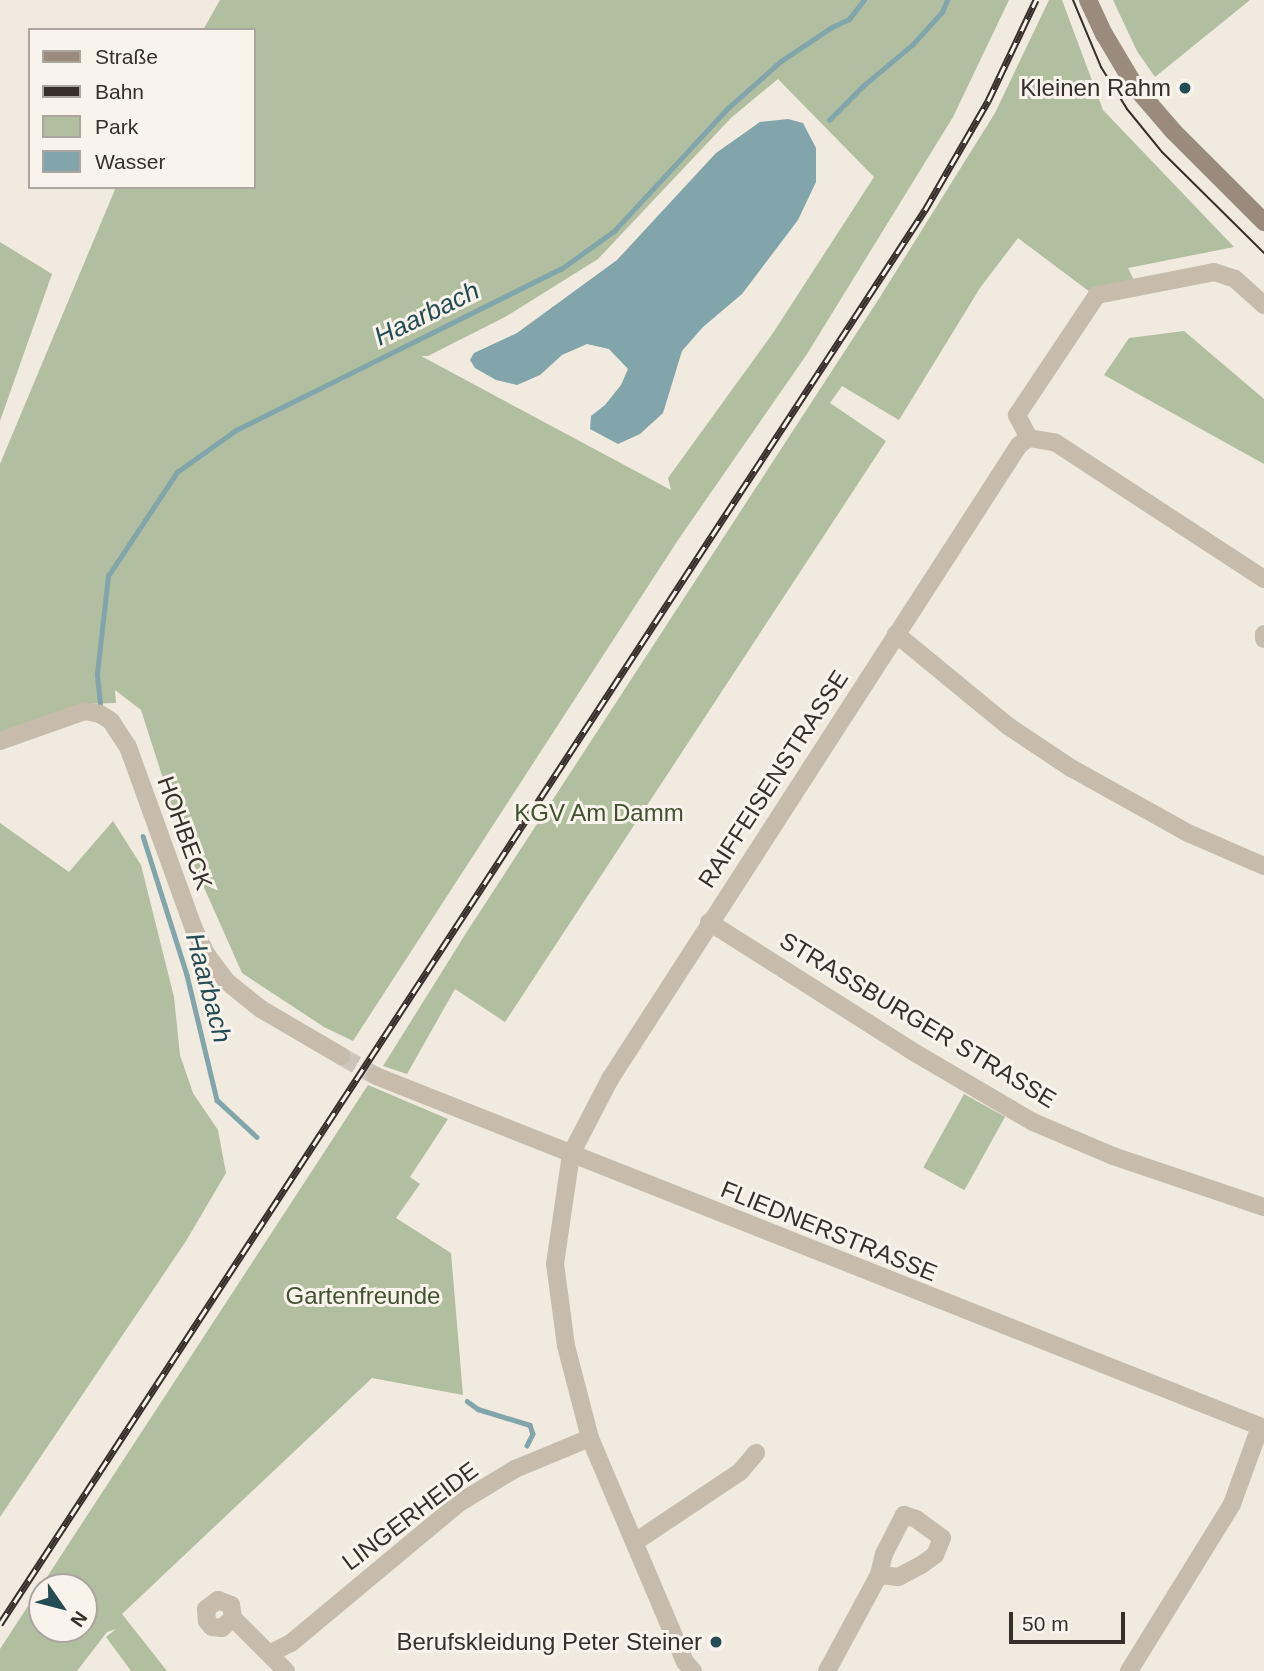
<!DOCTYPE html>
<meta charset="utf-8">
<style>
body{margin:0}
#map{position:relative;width:1264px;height:1671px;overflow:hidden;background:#f0eadf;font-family:Arial,sans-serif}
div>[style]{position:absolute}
.green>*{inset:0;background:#b1bea0;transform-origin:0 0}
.water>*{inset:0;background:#81a5ab}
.stream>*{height:4.5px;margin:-2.25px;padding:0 2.25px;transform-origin:2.25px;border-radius:2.25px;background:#81a5ab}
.minor-tunnel>*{height:18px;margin-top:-9px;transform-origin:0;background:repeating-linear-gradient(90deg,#cbc5bb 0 18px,transparent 0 27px)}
.minor>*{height:18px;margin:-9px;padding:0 9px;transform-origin:9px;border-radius:9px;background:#c7bbac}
.secondary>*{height:18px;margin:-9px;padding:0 9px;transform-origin:9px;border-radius:9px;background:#9b8b7d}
.tram>*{height:2px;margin:-1px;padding:0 1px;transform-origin:1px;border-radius:1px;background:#362f2a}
.rail>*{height:7px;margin-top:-3.5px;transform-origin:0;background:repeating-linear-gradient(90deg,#f8f3eb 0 13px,#362f2a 0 26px);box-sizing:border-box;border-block:2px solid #362f2a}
.dots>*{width:19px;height:19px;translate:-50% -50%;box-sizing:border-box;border:4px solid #f8f3eb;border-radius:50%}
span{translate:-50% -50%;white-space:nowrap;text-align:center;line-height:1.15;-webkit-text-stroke:6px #f8f3eb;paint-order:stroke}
.poi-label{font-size:24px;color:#362f2a}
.right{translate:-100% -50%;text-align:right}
.street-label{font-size:24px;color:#362f2a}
.park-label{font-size:24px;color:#425230}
.water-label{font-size:26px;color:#234c54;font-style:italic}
.legend{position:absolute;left:28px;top:28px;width:228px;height:161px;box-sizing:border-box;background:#f8f3eb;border:2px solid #aaa59e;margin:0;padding:9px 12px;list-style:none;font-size:21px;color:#362f2a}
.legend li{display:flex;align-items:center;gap:14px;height:35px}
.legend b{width:35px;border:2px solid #aaa59e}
.north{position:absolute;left:28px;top:1573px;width:70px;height:70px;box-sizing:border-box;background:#f8f3eb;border:2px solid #aaa59e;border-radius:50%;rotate:125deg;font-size:19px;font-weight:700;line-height:28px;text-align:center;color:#362f2a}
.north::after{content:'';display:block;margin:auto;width:24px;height:32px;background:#234c54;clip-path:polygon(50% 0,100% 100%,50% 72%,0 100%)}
.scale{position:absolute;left:1009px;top:1612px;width:116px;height:32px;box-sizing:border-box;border:4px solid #362f2a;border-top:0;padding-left:9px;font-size:21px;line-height:24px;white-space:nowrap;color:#362f2a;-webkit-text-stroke:5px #f8f3eb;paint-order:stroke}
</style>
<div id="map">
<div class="green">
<div style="clip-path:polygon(evenodd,220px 0,1009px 0,953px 117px,807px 354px,678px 540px,353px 1041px,324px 1027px,242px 973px,182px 838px,141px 710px,115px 690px,116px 703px,81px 704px,0 736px,0 464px,116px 187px,254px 187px,254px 30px,203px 30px,220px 0,778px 79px,874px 177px,773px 333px,668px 478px,671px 490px,421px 356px,428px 356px,505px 317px,598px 259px,731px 118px,778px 79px)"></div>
<div style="clip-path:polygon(1049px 0,1062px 0,1103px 110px,1234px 247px,1128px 268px,1136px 284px,1094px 295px,1018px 238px,980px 288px,899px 420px,842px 386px,830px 403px,886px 441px,505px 1022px,455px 989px,407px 1074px,383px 1066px,468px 930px,880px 297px,995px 113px)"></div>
<div style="clip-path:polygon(1113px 0,1250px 0,1155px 77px,1137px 51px)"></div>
<div style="clip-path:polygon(0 242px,52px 274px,0 421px)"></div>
<div style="clip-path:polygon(1184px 331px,1264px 399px,1264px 464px,1104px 375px,1129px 338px)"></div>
<div style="clip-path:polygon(113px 821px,141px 865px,174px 997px,180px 1055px,193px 1093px,218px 1130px,226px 1173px,186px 1241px,0 1517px,0 823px,69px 872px)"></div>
<div style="clip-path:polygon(evenodd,368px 1085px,448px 1119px,410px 1177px,420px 1184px,396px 1218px,451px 1253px,463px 1395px,372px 1378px,122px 1614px,167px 1671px,131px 1671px,106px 1637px,116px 1629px,107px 1632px,77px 1671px,0 1671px,0 1649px,368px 1085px,42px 1587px,84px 1587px,84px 1629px,42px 1629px,42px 1587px)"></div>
<div style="left:964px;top:1094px;width:47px;height:84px;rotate:29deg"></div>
</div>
<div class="water">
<div style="clip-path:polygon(788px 119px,803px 123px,816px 148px,816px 182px,798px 220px,742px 294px,703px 327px,682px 351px,663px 413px,640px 434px,618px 444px,590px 429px,591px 416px,605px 405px,621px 385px,628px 369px,609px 349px,587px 344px,562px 355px,540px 375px,517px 385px,496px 380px,475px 368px,470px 360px,474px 353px,517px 333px,617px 260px,716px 153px,760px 122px)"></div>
</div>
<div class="stream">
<div style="left:829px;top:120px;width:48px;rotate:-45deg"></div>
<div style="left:863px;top:86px;width:65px;rotate:-40deg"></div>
<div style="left:913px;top:44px;width:43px;rotate:-47.8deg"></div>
<div style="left:942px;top:12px;width:13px;rotate:-67deg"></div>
<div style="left:100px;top:704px;width:30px;rotate:-96deg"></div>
<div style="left:97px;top:674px;width:99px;rotate:-83.6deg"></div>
<div style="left:108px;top:576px;width:125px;rotate:-56.4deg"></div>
<div style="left:177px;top:472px;width:72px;rotate:-35.4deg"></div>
<div style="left:236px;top:430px;width:363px;rotate:-26.4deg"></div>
<div style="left:561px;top:269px;width:65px;rotate:-35.6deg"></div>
<div style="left:614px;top:231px;width:168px;rotate:-47.2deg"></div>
<div style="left:728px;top:108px;width:71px;rotate:-41.6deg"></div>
<div style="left:781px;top:61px;width:61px;rotate:-33.7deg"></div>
<div style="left:832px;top:27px;width:19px;rotate:-25deg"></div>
<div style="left:849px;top:19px;width:24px;rotate:-52deg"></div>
<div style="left:143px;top:836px;width:146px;rotate:72.4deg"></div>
<div style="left:187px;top:975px;width:129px;rotate:76.5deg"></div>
<div style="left:217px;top:1100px;width:54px;rotate:42.8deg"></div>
<div style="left:467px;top:1401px;width:14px;rotate:36deg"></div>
<div style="left:478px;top:1409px;width:54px;rotate:17.1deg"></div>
<div style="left:530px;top:1425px;width:9px;rotate:72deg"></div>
<div style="left:533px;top:1434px;width:13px;rotate:117deg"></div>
</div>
<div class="minor-tunnel">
<div style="left:341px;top:1056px;width:40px;rotate:29.7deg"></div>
</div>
<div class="minor">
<div style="left:1029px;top:438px;width:26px;rotate:-118deg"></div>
<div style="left:1017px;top:415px;width:144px;rotate:-56.3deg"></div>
<div style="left:1097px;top:295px;width:119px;rotate:-11.1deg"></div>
<div style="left:1214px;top:272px;width:22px;rotate:18deg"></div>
<div style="left:1235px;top:279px;width:39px;rotate:42deg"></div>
<div style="left:896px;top:634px;width:145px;rotate:39.4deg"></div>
<div style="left:1008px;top:726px;width:76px;rotate:33.7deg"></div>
<div style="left:1071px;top:768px;width:134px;rotate:29.1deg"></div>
<div style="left:1188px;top:833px;width:83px;rotate:23.5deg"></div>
<div style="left:1264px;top:634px;width:5px;rotate:90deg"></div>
<div style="left:0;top:741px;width:90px;rotate:-19.4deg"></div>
<div style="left:85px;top:711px;width:15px;rotate:11deg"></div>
<div style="left:100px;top:714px;width:13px;rotate:32deg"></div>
<div style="left:111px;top:721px;width:31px;rotate:57deg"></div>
<div style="left:128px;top:747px;width:194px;rotate:70.1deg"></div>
<div style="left:194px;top:929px;width:28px;rotate:64deg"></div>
<div style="left:206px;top:954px;width:34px;rotate:53deg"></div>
<div style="left:226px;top:981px;width:45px;rotate:38.7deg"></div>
<div style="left:261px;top:1009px;width:93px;rotate:30.4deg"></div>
<div style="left:709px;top:922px;width:246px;rotate:32.4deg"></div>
<div style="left:917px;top:1054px;width:134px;rotate:30.4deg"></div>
<div style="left:1033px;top:1122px;width:87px;rotate:23deg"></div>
<div style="left:1113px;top:1156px;width:159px;rotate:18.7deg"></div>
<div style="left:376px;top:1076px;width:955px;rotate:21.62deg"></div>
<div style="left:635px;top:1542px;width:126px;rotate:-33.7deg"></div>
<div style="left:740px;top:1472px;width:25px;rotate:-50deg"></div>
<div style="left:233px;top:1618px;width:15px;rotate:138deg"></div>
<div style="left:222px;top:1628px;width:10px;rotate:-174deg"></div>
<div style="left:212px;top:1627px;width:8px;rotate:-130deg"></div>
<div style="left:207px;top:1621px;width:12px;rotate:-95deg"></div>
<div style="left:206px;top:1609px;width:15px;rotate:-37deg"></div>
<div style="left:218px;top:1600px;width:14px;rotate:21deg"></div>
<div style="left:231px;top:1605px;width:13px;rotate:81deg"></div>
<div style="left:233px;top:1618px;width:75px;rotate:45deg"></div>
<div style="left:271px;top:1653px;width:22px;rotate:-27deg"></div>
<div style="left:291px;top:1643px;width:219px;rotate:-39.8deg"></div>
<div style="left:459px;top:1503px;width:66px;rotate:-31.3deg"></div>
<div style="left:515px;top:1469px;width:81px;rotate:-22.5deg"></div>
<div style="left:693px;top:1671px;width:12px;rotate:-132deg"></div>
<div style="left:685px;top:1662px;width:243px;rotate:-113deg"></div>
<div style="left:590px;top:1438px;width:95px;rotate:-104.6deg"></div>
<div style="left:566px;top:1346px;width:83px;rotate:-97.6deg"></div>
<div style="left:555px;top:1264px;width:111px;rotate:-81.7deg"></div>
<div style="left:571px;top:1154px;width:85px;rotate:-62.5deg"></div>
<div style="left:610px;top:1079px;width:754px;rotate:-57.17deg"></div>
<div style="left:1019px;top:445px;width:12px;rotate:-35deg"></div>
<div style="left:1029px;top:438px;width:27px;rotate:10deg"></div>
<div style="left:1056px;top:443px;width:249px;rotate:33.2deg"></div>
<div style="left:827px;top:1671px;width:109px;rotate:-61.6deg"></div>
<div style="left:879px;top:1575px;width:22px;rotate:-77deg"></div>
<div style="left:884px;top:1554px;width:44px;rotate:-62.9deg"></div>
<div style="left:904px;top:1515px;width:13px;rotate:18deg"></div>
<div style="left:916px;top:1519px;width:32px;rotate:36deg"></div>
<div style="left:942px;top:1538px;width:18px;rotate:112deg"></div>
<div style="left:935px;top:1555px;width:17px;rotate:144deg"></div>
<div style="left:921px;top:1565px;width:26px;rotate:152deg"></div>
<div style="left:898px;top:1577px;width:19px;rotate:-174deg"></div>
<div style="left:1129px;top:1671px;width:196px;rotate:-58.3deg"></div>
<div style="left:1232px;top:1504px;width:82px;rotate:-70deg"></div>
</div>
<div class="secondary">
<div style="left:1088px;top:0;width:38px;rotate:65deg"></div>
<div style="left:1104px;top:34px;width:63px;rotate:59.3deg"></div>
<div style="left:1136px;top:88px;width:57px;rotate:49.3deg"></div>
<div style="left:1173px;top:131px;width:129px;rotate:45deg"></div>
</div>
<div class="tram">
<div style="left:1073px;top:0;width:73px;rotate:67.3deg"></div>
<div style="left:1101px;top:67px;width:49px;rotate:58.2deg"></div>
<div style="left:1127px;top:109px;width:55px;rotate:50.9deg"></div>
<div style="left:1162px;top:152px;width:144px;rotate:44.7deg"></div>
</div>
<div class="rail">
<div style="left:0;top:1624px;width:1690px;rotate:-56.81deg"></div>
<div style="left:925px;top:210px;width:126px;rotate:-60deg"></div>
<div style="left:988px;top:101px;width:112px;rotate:-64.6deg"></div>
</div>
<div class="dots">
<div style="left:1185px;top:88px;background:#234c54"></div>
<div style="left:716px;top:1642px;background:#234c54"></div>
</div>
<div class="poi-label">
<span class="right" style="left:1171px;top:88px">Kleinen Rahm</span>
<span class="right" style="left:702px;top:1642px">Berufskleidung Peter Steiner</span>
</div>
<div class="street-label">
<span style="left:773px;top:779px;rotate:-57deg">RAIFFEISENSTRASSE</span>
<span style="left:185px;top:833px;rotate:70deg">HOHBECK</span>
<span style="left:918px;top:1020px;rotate:31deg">STRASSBURGER STRASSE</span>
<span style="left:829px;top:1231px;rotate:22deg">FLIEDNERSTRASSE</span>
<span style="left:410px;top:1516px;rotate:-37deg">LINGERHEIDE</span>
</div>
<div class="park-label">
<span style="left:599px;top:813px">KGV Am Damm</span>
<span style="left:363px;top:1296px">Gartenfreunde</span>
</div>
<div class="water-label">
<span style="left:427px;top:314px;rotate:-26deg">Haarbach</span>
<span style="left:208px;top:988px;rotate:75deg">Haarbach</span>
</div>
<ul class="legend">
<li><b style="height:9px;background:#9b8b7d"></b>Straße</li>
<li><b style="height:9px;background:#362f2a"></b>Bahn</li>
<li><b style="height:19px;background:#b1bea0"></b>Park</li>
<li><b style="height:19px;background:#81a5ab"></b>Wasser</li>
</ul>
<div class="north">N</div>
<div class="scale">50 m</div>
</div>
